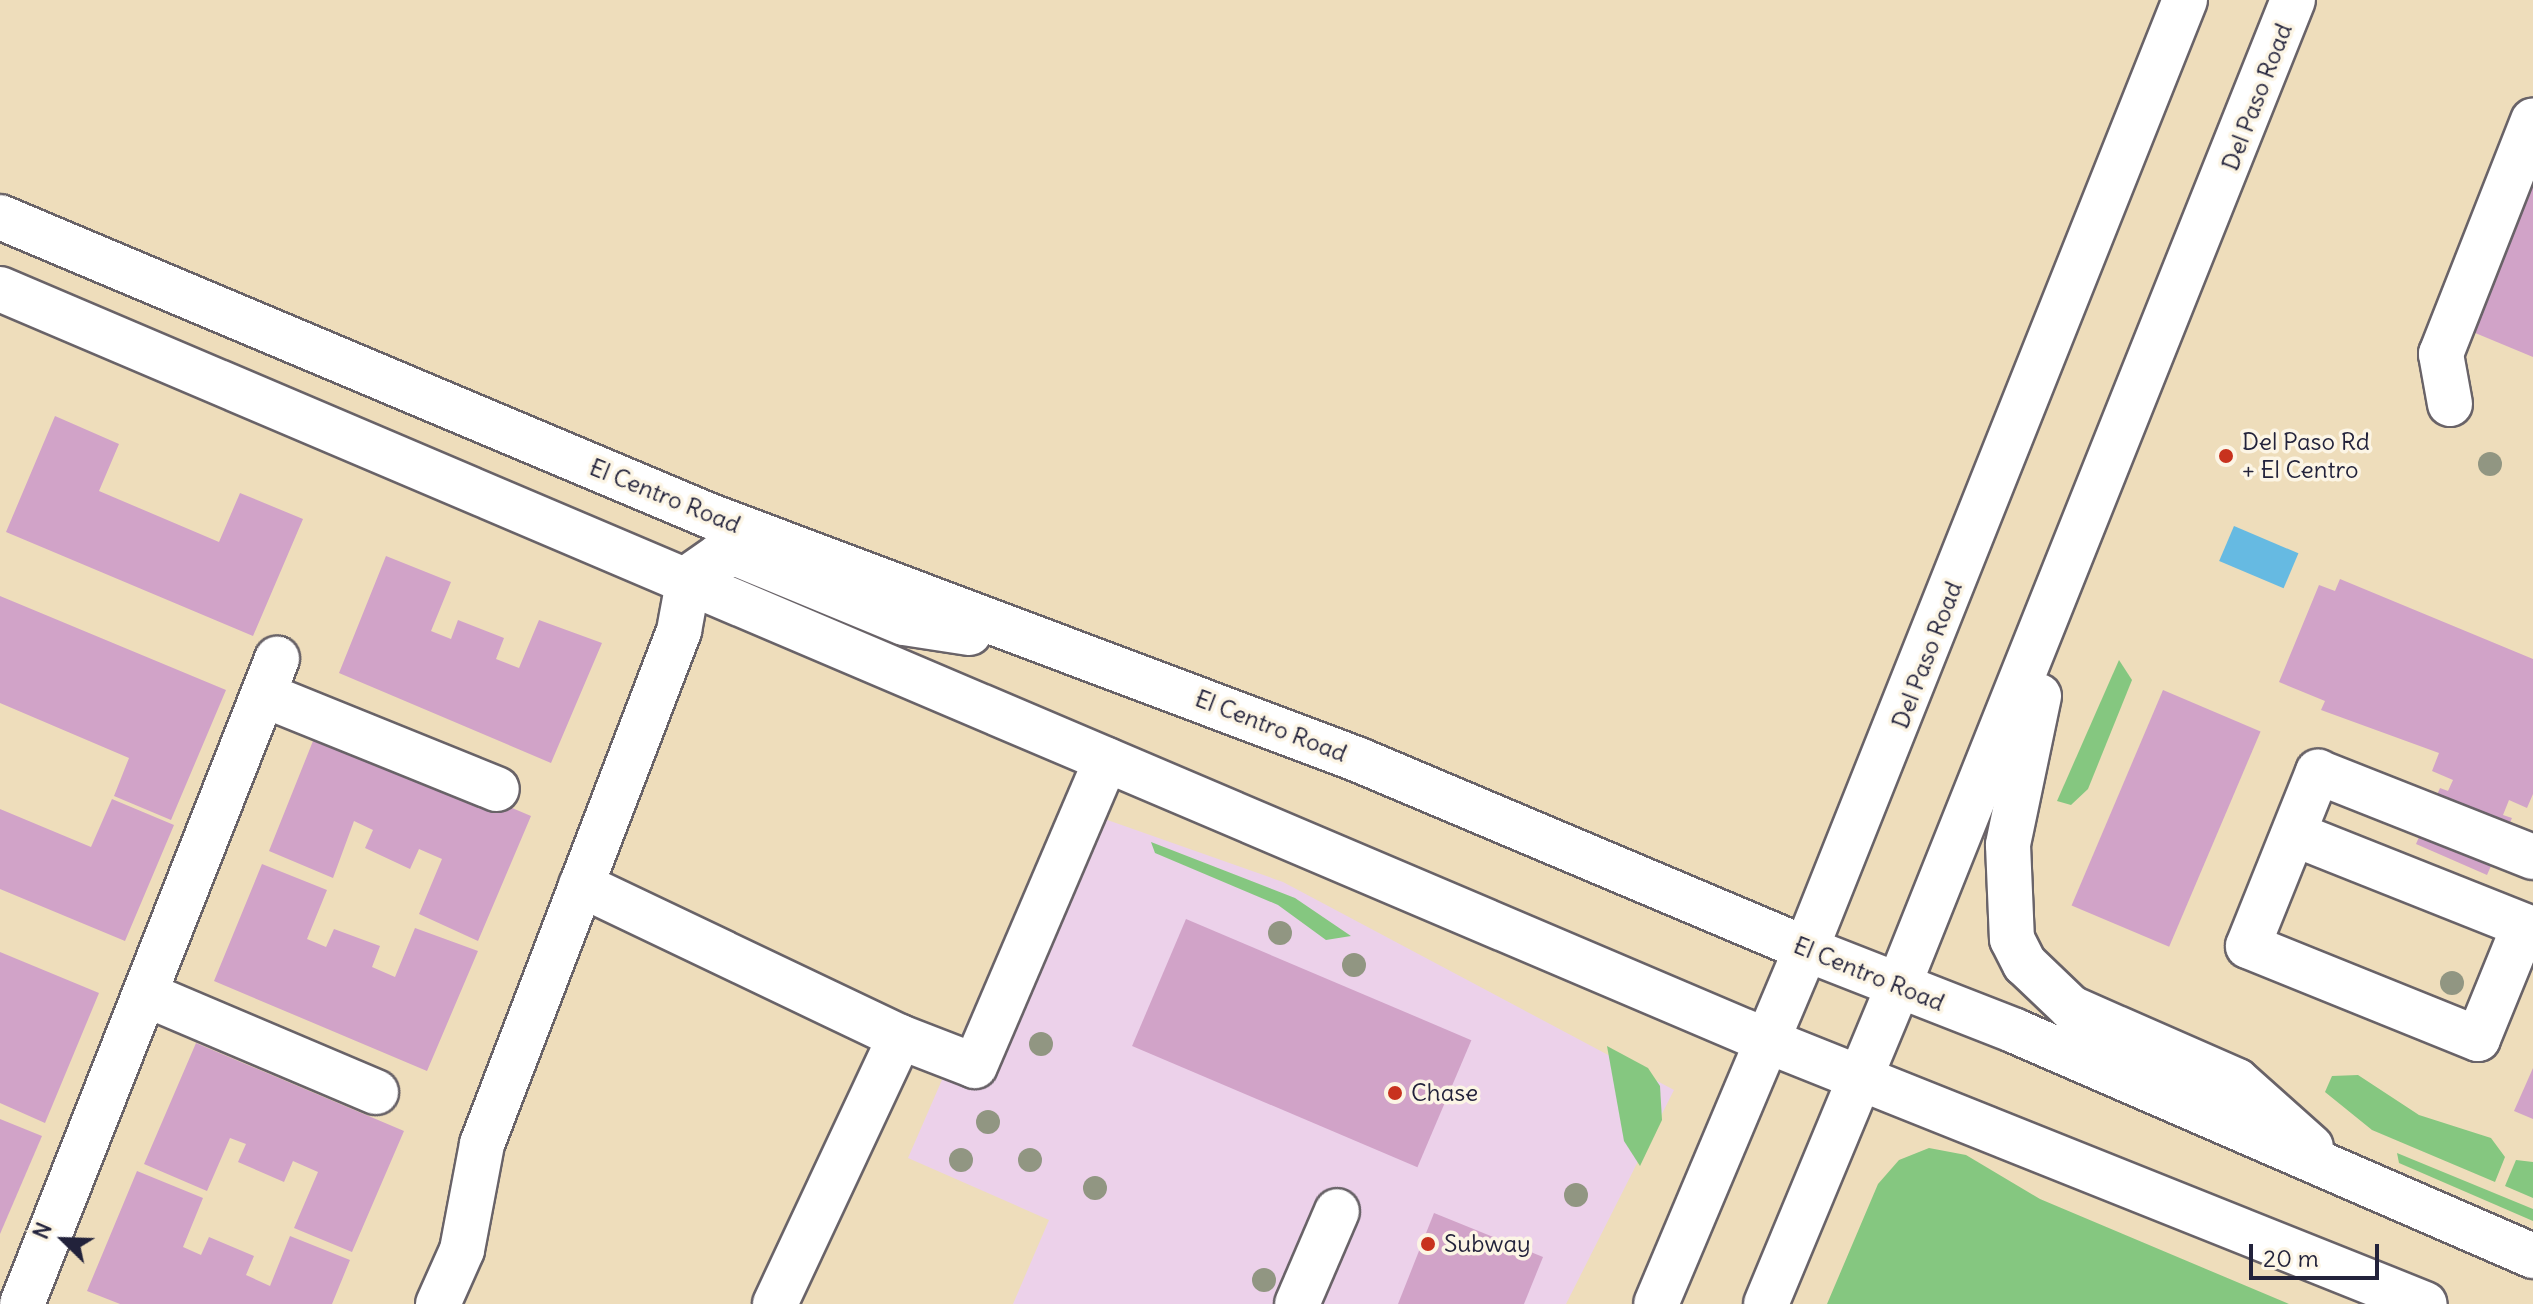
<!DOCTYPE html>
<style>
body{margin:0}
#map{position:relative;width:2533px;height:1304px;overflow:hidden;background:#edb;font-family:Delius,sans-serif}
div>[style]{position:absolute}
.built>*{inset:0;background:#ecd1ea}
.green>*{inset:0;background:#85c780}
.water>*{inset:0;background:#66bae2;transform-origin:0 0}
.building>*{inset:0;background:#d1a3c8;transform-origin:0 0}
.roads{filter:drop-shadow(2px 0 #696368) drop-shadow(-2px 0 #696368) drop-shadow(0 2px #696368) drop-shadow(0 -2px #696368)}
.minor>*{height:44px;margin:-22px;padding:0 22px;transform-origin:22px;border-radius:22px;background:#fff}
.major>*{height:44px;margin:-22px;padding:0 22px;transform-origin:22px;border-radius:22px;background:#fff}
.trees>*{width:24px;height:24px;margin:-12px;border-radius:50%;background:#919682}
.dots>*{width:22px;height:22px;translate:-50% -50%;box-sizing:border-box;border:4px solid #fcf5e5;border-radius:50%}
span{translate:-50% -50%;white-space:nowrap;text-align:center;line-height:1.15;-webkit-text-stroke:7px #fcf5e5;paint-order:stroke}
.street-label{font-size:24px;color:#22223b}
.poi-label{font-size:24px;color:#22223b}
.left{translate:0 -50%;text-align:left}
.north{position:absolute;left:24px;top:1200px;width:80px;height:80px;-webkit-text-stroke:6px #fcf5e5;paint-order:stroke;rotate:293deg;font-size:22px;font-weight:700;line-height:32px;text-align:center;color:#22223b}
.north::after{content:'';display:block;margin:auto;width:28px;height:36px;background:#22223b;clip-path:polygon(50% 0,100% 100%,50% 72%,0 100%)}
.scale{position:absolute;left:2249px;top:1244px;width:130px;height:36px;box-sizing:border-box;border:4px solid #22223b;border-top:0;padding-left:10px;font-size:24px;line-height:28px;white-space:nowrap;color:#22223b;-webkit-text-stroke:6px #fcf5e5;paint-order:stroke}
</style>
<div id="map">
<div class="built">
<div style="clip-path:polygon(1062px 804px,1283px 882px,1674px 1090px,1566px 1304px,1013px 1304px,1049px 1220px,908px 1158px)"></div>
</div>
<div class="green">
<div style="clip-path:polygon(2119px 660px,2132px 680px,2088px 789px,2071px 805px,2057px 801px)"></div>
<div style="clip-path:polygon(1151px 842px,1295px 898px,1351px 936px,1326px 940px,1278px 905px,1155px 853px)"></div>
<div style="clip-path:polygon(1607px 1046px,1648px 1068px,1660px 1086px,1662px 1120px,1640px 1166px,1624px 1141px)"></div>
<div style="clip-path:polygon(2358px 1075px,2419px 1115px,2491px 1138px,2505px 1157px,2495px 1182px,2372px 1130px,2325px 1092px,2332px 1076px)"></div>
<div style="clip-path:polygon(1929px 1148px,1966px 1155px,2040px 1199px,2289px 1304px,1827px 1304px,1878px 1184px,1899px 1160px)"></div>
<div style="clip-path:polygon(2397px 1153px,2533px 1209px,2533px 1221px,2399px 1163px)"></div>
<div style="clip-path:polygon(2516px 1160px,2533px 1162px,2533px 1198px,2505px 1186px)"></div>
</div>
<div class="water">
<div style="left:2234px;top:526px;width:70px;height:38px;rotate:23deg"></div>
</div>
<div class="building">
<div style="clip-path:polygon(2533px 174px,2533px 357px,2468px 330px)"></div>
<div style="clip-path:polygon(55px 416px,119px 444px,99px 491px,219px 542px,240px 493px,303px 519px,253px 636px,6px 532px)"></div>
<div style="clip-path:polygon(386px 556px,451px 582px,431px 631px,451px 639px,458px 620px,504px 638px,496px 659px,519px 668px,539px 620px,602px 643px,551px 763px,339px 673px)"></div>
<div style="clip-path:polygon(2340px 579px,2533px 659px,2533px 794px,2527px 808px,2509px 800px,2503px 815px,2512px 818px,2487px 875px,2416px 844px,2440px 788px,2448px 791px,2453px 780px,2432px 771px,2439px 753px,2321px 710px,2325px 701px,2279px 682px,2319px 585px,2335px 591px)"></div>
<div style="clip-path:polygon(0 596px,226px 690px,171px 820px,114px 796px,129px 758px,0 703px)"></div>
<div style="left:2163px;top:690px;width:106px;height:234px;rotate:23deg"></div>
<div style="clip-path:polygon(319px 726px,531px 816px,478px 941px,419px 914px,442px 859px,419px 849px,410px 869px,365px 848px,373px 830px,354px 821px,333px 878px,269px 851px)"></div>
<div style="clip-path:polygon(112px 799px,174px 825px,125px 941px,0 889px,0 809px,91px 847px)"></div>
<div style="clip-path:polygon(262px 864px,327px 890px,307px 939px,326px 947px,334px 929px,380px 946px,372px 967px,395px 977px,415px 928px,478px 951px,427px 1071px,214px 981px)"></div>
<div style="left:1186px;top:919px;width:310px;height:138px;rotate:23deg"></div>
<div style="clip-path:polygon(0 952px,99px 993px,45px 1123px,0 1103px)"></div>
<div style="clip-path:polygon(196px 1043px,404px 1131px,352px 1252px,294px 1228px,318px 1172px,293px 1161px,284px 1182px,238px 1162px,246px 1144px,230px 1138px,207px 1191px,144px 1164px)"></div>
<div style="clip-path:polygon(2533px 1068px,2533px 1119px,2514px 1111px)"></div>
<div style="clip-path:polygon(0 1119px,42px 1136px,0 1234px)"></div>
<div style="clip-path:polygon(137px 1171px,203px 1198px,183px 1247px,201px 1255px,209px 1237px,254px 1256px,246px 1275px,270px 1286px,290px 1236px,350px 1260px,332px 1304px,120px 1304px,87px 1291px)"></div>
<div style="clip-path:polygon(1434px 1213px,1543px 1257px,1524px 1304px,1398px 1304px)"></div>
</div>
<div class="roads">
<div class="minor">
<div style="left:0;top:217px;width:770px;rotate:22.84deg"></div>
<div style="left:710px;top:516px;width:693px;rotate:20.6deg"></div>
<div style="left:1359px;top:760px;width:485px;rotate:22.9deg"></div>
<div style="left:1806px;top:949px;width:385px;rotate:112.9deg"></div>
<div style="left:0;top:289px;width:1924px;rotate:23.05deg"></div>
<div style="left:2450px;top:404px;width:51px;rotate:-100.2deg"></div>
<div style="left:2441px;top:354px;width:251px;rotate:-68.5deg"></div>
<div style="left:264px;top:695px;width:251px;rotate:22deg"></div>
<div style="left:2294px;top:834px;width:257px;rotate:21.7deg"></div>
<div style="left:581px;top:885px;width:353px;rotate:25.5deg"></div>
<div style="left:900px;top:1037px;width:295px;rotate:115.1deg"></div>
<div style="left:2524px;top:926px;width:122px;rotate:112.2deg"></div>
<div style="left:2478px;top:1039px;width:248px;rotate:-158deg"></div>
<div style="left:2248px;top:946px;width:188px;rotate:-68.1deg"></div>
<div style="left:2318px;top:772px;width:231px;rotate:21.6deg"></div>
<div style="left:145px;top:994px;width:251px;rotate:23deg"></div>
<div style="left:900px;top:1037px;width:80px;rotate:21.1deg"></div>
<div style="left:975px;top:1066px;width:333px;rotate:-66.8deg"></div>
<div style="left:22px;top:1304px;width:694px;rotate:-68.43deg"></div>
<div style="left:438px;top:1304px;width:59px;rotate:-66deg"></div>
<div style="left:462px;top:1250px;width:108px;rotate:-79.3deg"></div>
<div style="left:482px;top:1144px;width:550px;rotate:-68.99deg"></div>
<div style="left:679px;top:631px;width:55px;rotate:-79.5deg"></div>
<div style="left:689px;top:577px;width:38px;rotate:-35deg"></div>
<div style="left:720px;top:555px;width:19px"></div>
<div style="left:739px;top:555px;width:178px;rotate:22.4deg"></div>
<div style="left:904px;top:623px;width:66px;rotate:8.7deg"></div>
<div style="left:1297px;top:1304px;width:101px;rotate:-66.7deg"></div>
<div style="left:1766px;top:1304px;width:343px;rotate:-67.4deg"></div>
</div>
<div class="major">
<div style="left:2185px;top:0;width:1022px;rotate:111.77deg"></div>
<div style="left:1806px;top:949px;width:225px;rotate:21.4deg"></div>
<div style="left:2015px;top:1031px;width:565px;rotate:23.48deg"></div>
<div style="left:2039px;top:696px;width:152px;rotate:101.8deg"></div>
<div style="left:2008px;top:845px;width:94px;rotate:87.6deg"></div>
<div style="left:2012px;top:939px;width:28px;rotate:63deg"></div>
<div style="left:2025px;top:964px;width:64px;rotate:43.7deg"></div>
<div style="left:2071px;top:1008px;width:181px;rotate:23.7deg"></div>
<div style="left:2237px;top:1081px;width:99px;rotate:41.7deg"></div>
<div style="left:1898px;top:987px;width:1063px;rotate:-68.19deg"></div>
<div style="left:1770px;top:1042px;width:705px;rotate:21.8deg"></div>
</div>
</div>
<div class="trees">
<div style="left:2490px;top:464px"></div>
<div style="left:1280px;top:933px"></div>
<div style="left:1354px;top:965px"></div>
<div style="left:2452px;top:983px"></div>
<div style="left:1041px;top:1044px"></div>
<div style="left:988px;top:1122px"></div>
<div style="left:961px;top:1160px"></div>
<div style="left:1030px;top:1160px"></div>
<div style="left:1095px;top:1188px"></div>
<div style="left:1576px;top:1195px"></div>
<div style="left:1264px;top:1280px"></div>
</div>
<div class="dots">
<div style="left:2226px;top:456px;background:#c8321e"></div>
<div style="left:1395px;top:1093px;background:#c8321e"></div>
<div style="left:1428px;top:1244px;background:#c8321e"></div>
</div>
<div class="street-label">
<span style="left:2257px;top:97px;rotate:-69deg">Del Paso Road</span>
<span style="left:665px;top:496px;rotate:22deg">El Centro Road</span>
<span style="left:1927px;top:655px;rotate:-69deg">Del Paso Road</span>
<span style="left:1271px;top:726px;rotate:21deg">El Centro Road</span>
<span style="left:1869px;top:974px;rotate:22deg">El Centro Road</span>
</div>
<div class="poi-label">
<span class="left" style="left:2242px;top:456px">Del Paso Rd<br>+ El Centro</span>
<span class="left" style="left:1411px;top:1093px">Chase</span>
<span class="left" style="left:1444px;top:1244px">Subway</span>
</div>
<div class="north">N</div>
<div class="scale">20 m</div>
</div>
